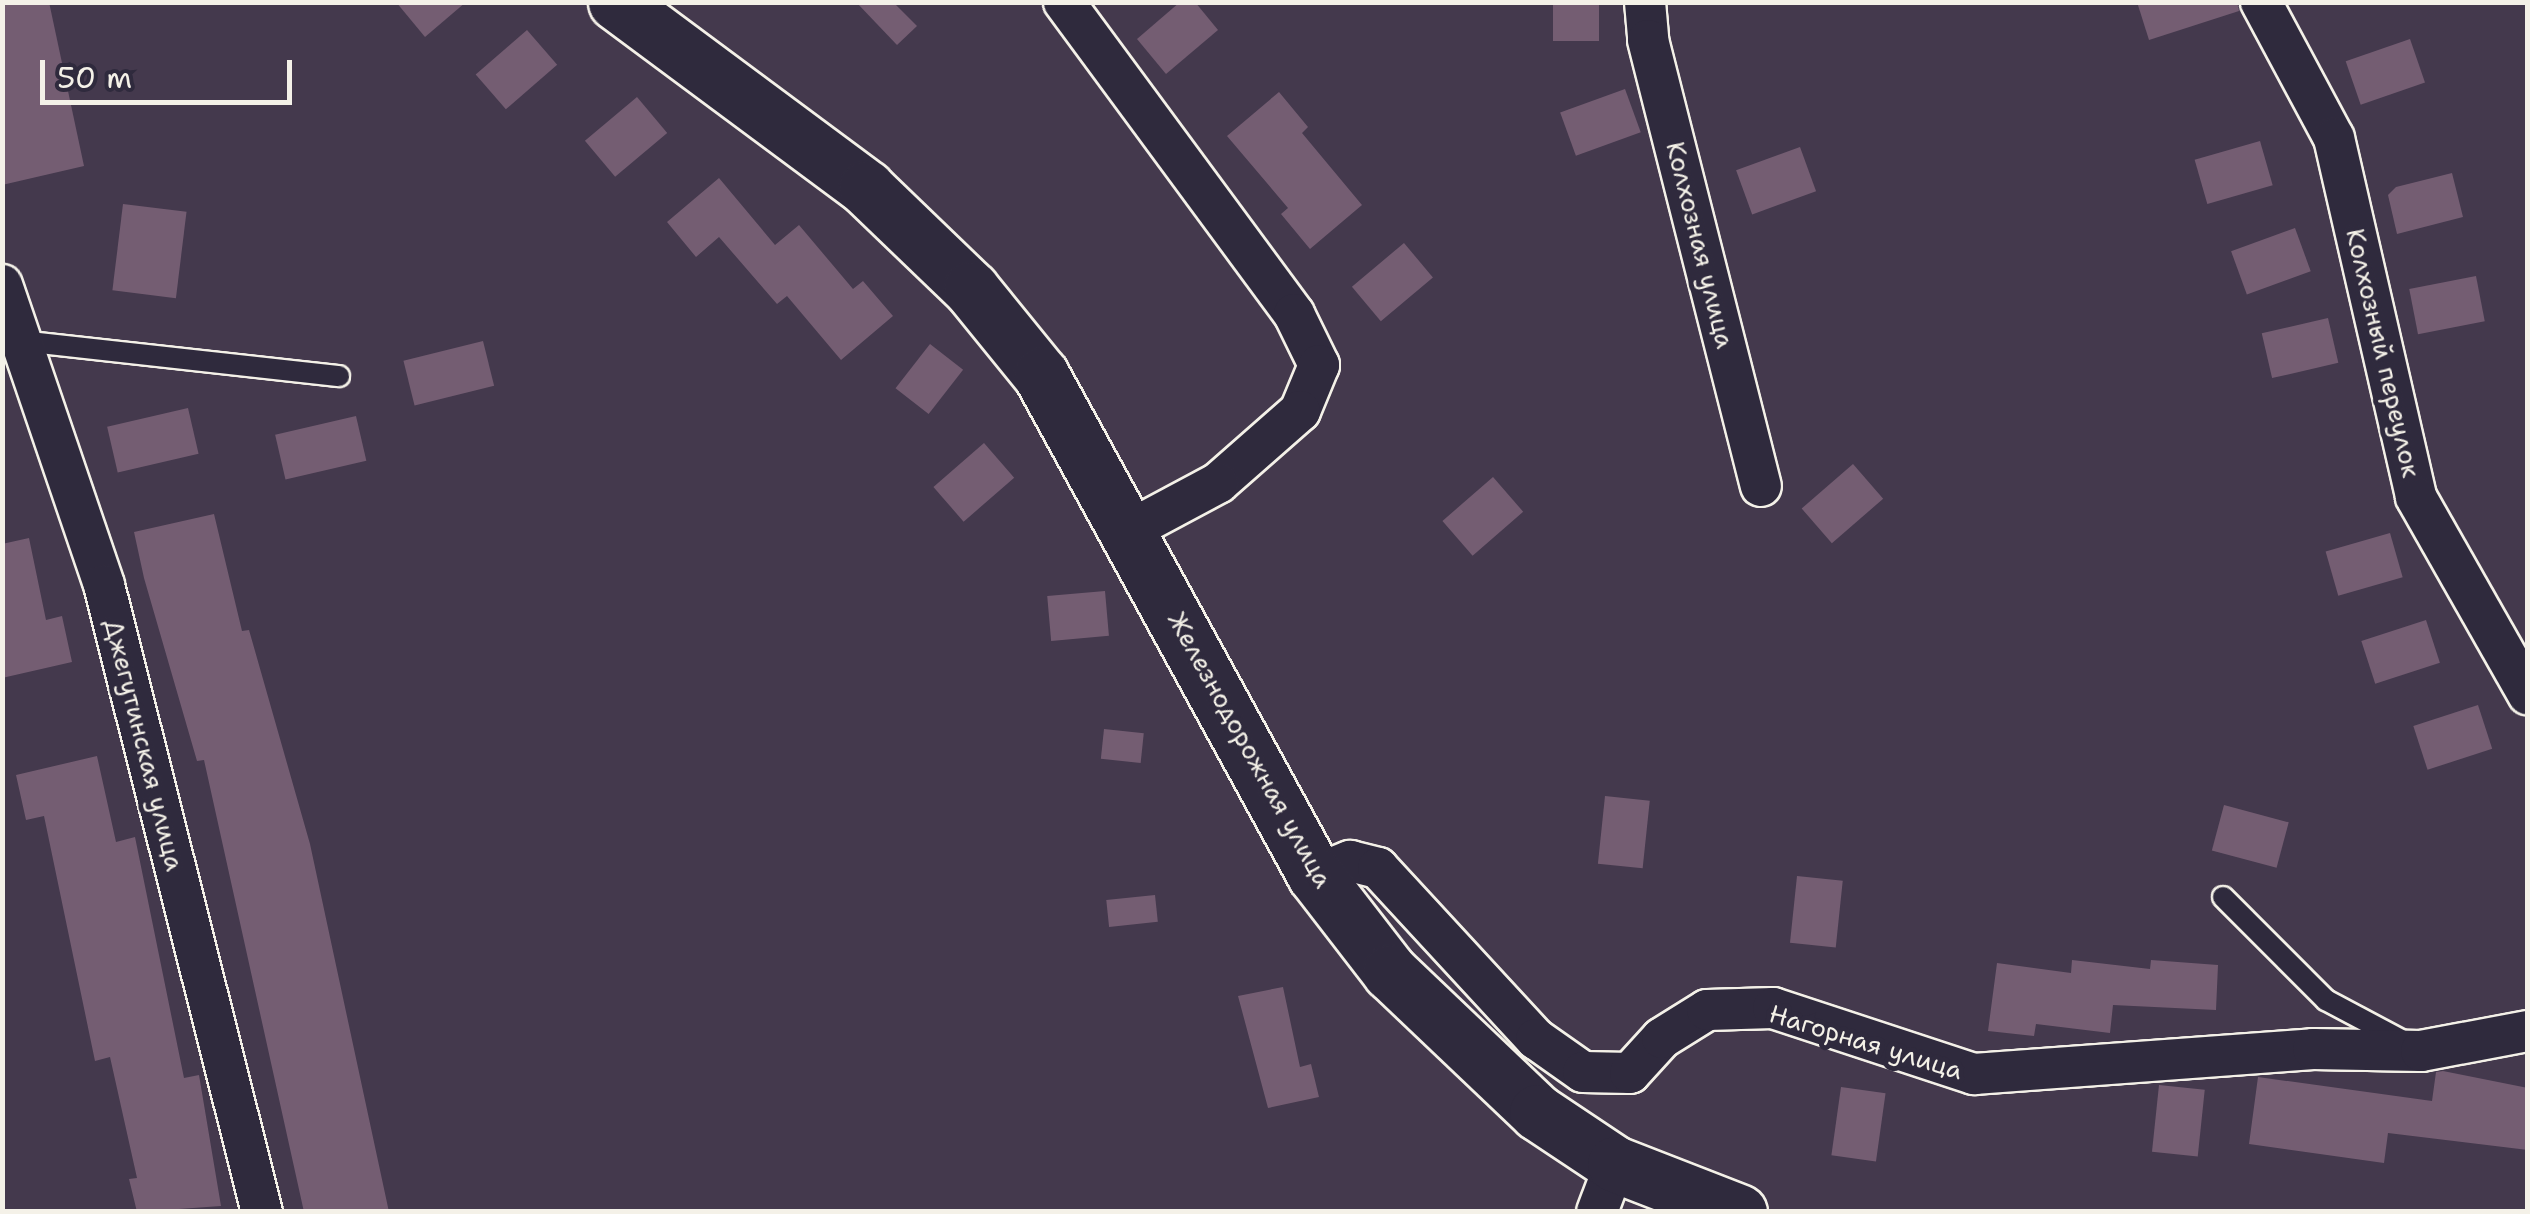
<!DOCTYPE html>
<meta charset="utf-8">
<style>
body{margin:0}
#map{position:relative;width:2530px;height:1214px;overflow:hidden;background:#44394d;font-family:"Shantell Sans",sans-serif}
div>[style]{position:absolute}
.building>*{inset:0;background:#745d72;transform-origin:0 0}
.roads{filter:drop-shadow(2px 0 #f4f1e8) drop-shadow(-2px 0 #f4f1e8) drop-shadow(0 2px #f4f1e8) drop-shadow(0 -2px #f4f1e8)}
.lane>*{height:20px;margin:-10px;padding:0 10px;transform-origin:10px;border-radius:10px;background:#2f2a3d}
.street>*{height:40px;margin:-20px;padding:0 20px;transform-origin:20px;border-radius:20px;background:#2f2a3d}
.secondary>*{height:55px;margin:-27.5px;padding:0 27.5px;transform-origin:27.5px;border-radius:27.5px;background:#2f2a3d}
span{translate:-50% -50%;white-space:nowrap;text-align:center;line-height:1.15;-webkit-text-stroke:10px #2f2a3d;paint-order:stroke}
.street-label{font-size:25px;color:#f4f1e8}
.frame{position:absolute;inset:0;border:5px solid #f4f1e8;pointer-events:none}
.scale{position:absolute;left:40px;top:60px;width:252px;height:45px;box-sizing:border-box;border:5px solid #f4f1e8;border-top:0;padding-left:12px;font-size:30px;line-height:35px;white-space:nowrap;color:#f4f1e8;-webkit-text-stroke:8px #2f2a3d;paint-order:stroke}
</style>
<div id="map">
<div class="building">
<div style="clip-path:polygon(2px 2px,49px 2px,84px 166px,2px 185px)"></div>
<div style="clip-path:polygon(396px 2px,466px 2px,425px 37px)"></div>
<div style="clip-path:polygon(856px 2px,893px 2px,917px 26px,897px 45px)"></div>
<div style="clip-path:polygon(1180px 2px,1195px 2px,1218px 30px,1166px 74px,1137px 39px)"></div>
<div style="left:1553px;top:2px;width:46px;height:39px"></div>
<div style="clip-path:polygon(2137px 2px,2237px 2px,2239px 11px,2149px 40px)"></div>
<div style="left:527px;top:30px;width:46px;height:68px;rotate:49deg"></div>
<div style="left:2410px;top:39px;width:46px;height:68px;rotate:71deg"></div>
<div style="left:1625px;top:89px;width:46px;height:69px;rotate:70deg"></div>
<div style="clip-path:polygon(1279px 92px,1308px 127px,1302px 133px,1362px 205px,1310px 249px,1281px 214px,1288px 208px,1227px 136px)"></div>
<div style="left:637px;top:97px;width:47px;height:68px;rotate:50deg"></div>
<div style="left:2260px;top:141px;width:46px;height:68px;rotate:74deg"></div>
<div style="left:1800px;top:147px;width:47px;height:68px;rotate:70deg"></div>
<div style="clip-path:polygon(2452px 173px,2463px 217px,2397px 234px,2388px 195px,2396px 187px)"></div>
<div style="clip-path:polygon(719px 178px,775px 245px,799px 225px,853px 289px,863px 281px,893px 316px,841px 360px,787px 296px,777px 304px,719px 237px,696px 257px,667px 222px)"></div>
<div style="left:123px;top:204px;width:64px;height:87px;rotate:7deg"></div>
<div style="left:2295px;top:228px;width:46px;height:68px;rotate:70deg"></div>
<div style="left:1404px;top:243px;width:45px;height:68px;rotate:50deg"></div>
<div style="left:2476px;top:276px;width:46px;height:68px;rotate:79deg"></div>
<div style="left:2328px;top:318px;width:46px;height:68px;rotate:77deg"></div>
<div style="left:483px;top:341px;width:46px;height:82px;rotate:76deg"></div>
<div style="left:930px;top:344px;width:42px;height:56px;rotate:38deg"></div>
<div style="left:188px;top:408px;width:47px;height:83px;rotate:77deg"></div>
<div style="left:356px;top:416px;width:46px;height:83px;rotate:77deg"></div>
<div style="left:984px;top:443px;width:46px;height:67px;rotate:49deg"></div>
<div style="left:1853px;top:464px;width:46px;height:68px;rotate:49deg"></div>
<div style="left:1493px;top:477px;width:46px;height:67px;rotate:49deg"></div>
<div style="clip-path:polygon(214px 514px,242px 631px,249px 630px,310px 844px,389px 1212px,304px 1212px,204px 760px,197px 761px,144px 578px,134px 532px)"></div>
<div style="left:2390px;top:533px;width:46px;height:67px;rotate:74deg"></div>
<div style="clip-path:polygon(29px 538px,46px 620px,62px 616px,72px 662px,2px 678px,2px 544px)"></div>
<div style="left:1105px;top:591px;width:45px;height:58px;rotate:85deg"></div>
<div style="left:2426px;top:620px;width:45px;height:68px;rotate:72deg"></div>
<div style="left:2478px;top:705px;width:46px;height:68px;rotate:72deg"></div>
<div style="left:1104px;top:729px;width:40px;height:30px;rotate:6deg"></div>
<div style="clip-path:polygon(97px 756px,116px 842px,135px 837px,184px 1078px,199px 1075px,221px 1206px,137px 1212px,129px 1179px,137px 1178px,110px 1057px,95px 1061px,44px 816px,26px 820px,16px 775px)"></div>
<div style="left:1605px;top:796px;width:45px;height:68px;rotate:6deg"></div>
<div style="left:2224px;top:805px;width:67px;height:47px;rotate:15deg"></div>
<div style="left:1797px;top:876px;width:46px;height:67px;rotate:6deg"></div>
<div style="left:1155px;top:895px;width:27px;height:49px;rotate:84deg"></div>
<div style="clip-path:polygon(2072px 960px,2150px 969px,2151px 960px,2218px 965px,2216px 1010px,2113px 1005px,2110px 1033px,2036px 1024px,2034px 1036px,1988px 1031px,1997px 963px,2071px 973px)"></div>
<div style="clip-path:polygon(1283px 987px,1300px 1067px,1311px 1064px,1319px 1097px,1268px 1108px,1238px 996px)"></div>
<div style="clip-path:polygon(2443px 1071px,2528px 1088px,2528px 1150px,2388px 1133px,2384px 1163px,2249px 1144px,2258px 1077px,2432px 1101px,2436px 1072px)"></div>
<div style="left:2159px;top:1085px;width:46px;height:67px;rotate:6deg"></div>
<div style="left:1841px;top:1087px;width:45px;height:69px;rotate:8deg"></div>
</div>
<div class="roads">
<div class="lane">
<div style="left:21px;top:341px;width:320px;rotate:6.3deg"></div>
<div style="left:2223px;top:897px;width:146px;rotate:45deg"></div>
<div style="left:2326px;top:1000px;width:87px;rotate:28deg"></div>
</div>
<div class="street">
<div style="left:1064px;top:2px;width:388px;rotate:53.6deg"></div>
<div style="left:1294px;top:314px;width:57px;rotate:63.9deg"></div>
<div style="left:1319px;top:365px;width:50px;rotate:112.4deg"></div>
<div style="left:1300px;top:411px;width:109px;rotate:138.7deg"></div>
<div style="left:1218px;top:483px;width:100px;rotate:151.9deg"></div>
<div style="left:1645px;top:2px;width:38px;rotate:85deg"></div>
<div style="left:1648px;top:40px;width:460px;rotate:75.8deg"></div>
<div style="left:2261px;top:2px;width:154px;rotate:61.8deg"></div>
<div style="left:2334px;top:138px;width:368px;rotate:77.1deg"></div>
<div style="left:2416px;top:497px;width:227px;rotate:60.4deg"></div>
<div style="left:2px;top:285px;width:317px;rotate:71.2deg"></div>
<div style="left:104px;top:585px;width:647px;rotate:75.86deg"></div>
<div style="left:1315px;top:875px;width:38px;rotate:-22deg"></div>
<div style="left:1350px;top:861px;width:29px;rotate:14deg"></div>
<div style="left:1378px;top:868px;width:233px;rotate:47.3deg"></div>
<div style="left:1536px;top:1039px;width:57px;rotate:35.1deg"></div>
<div style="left:1583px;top:1072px;width:47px;rotate:1.2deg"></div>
<div style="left:1630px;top:1073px;width:47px;rotate:-47.6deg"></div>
<div style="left:1662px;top:1038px;width:53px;rotate:-31.9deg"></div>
<div style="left:1707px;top:1010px;width:66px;rotate:-1.7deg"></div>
<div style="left:1773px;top:1008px;width:212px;rotate:18.2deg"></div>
<div style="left:1974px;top:1074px;width:340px;rotate:-4.2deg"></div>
<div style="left:2313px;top:1049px;width:108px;rotate:1.1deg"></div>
<div style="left:2421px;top:1051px;width:109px;rotate:-10.6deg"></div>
<div style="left:1597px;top:1212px;width:51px;rotate:-69.4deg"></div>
</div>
<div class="secondary">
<div style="left:616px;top:2px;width:312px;rotate:36.6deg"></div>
<div style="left:866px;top:188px;width:146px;rotate:43.9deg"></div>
<div style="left:971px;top:289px;width:111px;rotate:50.9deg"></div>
<div style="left:1041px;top:375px;width:570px;rotate:61.28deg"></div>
<div style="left:1315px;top:875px;width:123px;rotate:52.3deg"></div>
<div style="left:1390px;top:972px;width:203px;rotate:43.6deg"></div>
<div style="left:1537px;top:1112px;width:94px;rotate:33.7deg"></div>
<div style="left:1615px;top:1164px;width:133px;rotate:21.2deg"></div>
</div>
</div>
<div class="street-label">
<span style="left:1700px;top:245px;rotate:76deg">Колхозная улица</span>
<span style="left:2383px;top:353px;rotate:77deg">Колхозный переулок</span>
<span style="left:144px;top:745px;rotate:76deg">Джегутинская улица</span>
<span style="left:1250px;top:750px;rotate:61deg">Железнодорожная улица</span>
<span style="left:1866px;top:1042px;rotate:17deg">Нагорная улица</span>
</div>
<div class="frame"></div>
<div class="scale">50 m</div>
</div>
